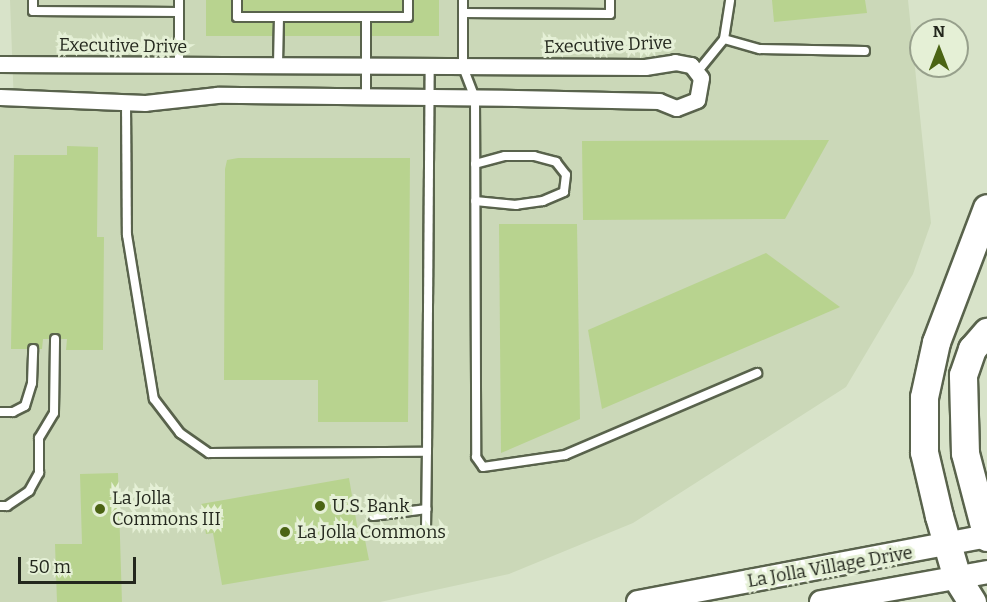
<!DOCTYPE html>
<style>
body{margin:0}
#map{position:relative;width:987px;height:602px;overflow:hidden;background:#d8e3c9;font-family:Bitter,serif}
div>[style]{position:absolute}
.built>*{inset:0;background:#cbd8b8}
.building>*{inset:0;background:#b8d38f;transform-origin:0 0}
.roads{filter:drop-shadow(2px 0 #59634c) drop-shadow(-2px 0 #59634c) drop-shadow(0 2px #59634c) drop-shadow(0 -2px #59634c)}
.service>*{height:8px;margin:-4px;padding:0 4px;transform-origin:4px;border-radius:4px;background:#fff}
.minor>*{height:15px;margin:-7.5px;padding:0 7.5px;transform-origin:7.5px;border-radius:7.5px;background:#fff}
.primary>*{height:22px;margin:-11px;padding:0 11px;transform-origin:11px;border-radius:11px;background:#fff}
.motorway>*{height:27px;margin:-13.5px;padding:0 13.5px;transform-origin:13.5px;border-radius:13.5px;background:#fff}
.dots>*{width:16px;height:16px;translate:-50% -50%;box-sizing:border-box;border:3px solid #e5f0d6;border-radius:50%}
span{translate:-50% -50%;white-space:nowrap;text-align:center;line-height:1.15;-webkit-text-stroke:6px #e5f0d6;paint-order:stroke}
.street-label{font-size:18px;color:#23271d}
.poi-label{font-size:18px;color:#23271d}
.left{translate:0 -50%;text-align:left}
.north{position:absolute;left:909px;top:18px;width:60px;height:60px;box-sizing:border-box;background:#e5f0d6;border:2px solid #97a08c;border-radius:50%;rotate:0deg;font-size:16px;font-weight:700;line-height:24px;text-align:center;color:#23271d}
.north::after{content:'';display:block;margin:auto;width:21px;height:27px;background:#4b6414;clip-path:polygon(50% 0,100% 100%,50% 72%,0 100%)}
.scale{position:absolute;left:18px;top:557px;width:118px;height:27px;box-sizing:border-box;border:3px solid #23271d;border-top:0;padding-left:8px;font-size:18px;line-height:21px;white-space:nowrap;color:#23271d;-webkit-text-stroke:4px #e5f0d6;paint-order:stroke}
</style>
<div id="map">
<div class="built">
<div style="clip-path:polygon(10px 0,908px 0,931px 223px,913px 274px,846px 387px,633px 523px,509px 574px,380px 602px,0 602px,0 107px,14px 106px)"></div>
</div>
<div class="building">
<div style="left:206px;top:0;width:233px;height:36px"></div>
<div style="clip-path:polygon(772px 0,865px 0,867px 13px,774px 22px)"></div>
<div style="clip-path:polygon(829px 140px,785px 219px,583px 220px,582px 141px)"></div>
<div style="clip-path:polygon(67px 146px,98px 147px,97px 237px,104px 237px,103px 350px,66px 350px,67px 339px,43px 339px,42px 349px,11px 349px,14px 155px,67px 155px)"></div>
<div style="clip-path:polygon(238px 158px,410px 158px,408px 422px,318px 422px,318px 380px,224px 380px,225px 169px,227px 160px)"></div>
<div style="clip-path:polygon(499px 224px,577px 224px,580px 419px,501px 453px)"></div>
<div style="clip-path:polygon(766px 253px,840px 307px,602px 409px,588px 330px)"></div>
<div style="clip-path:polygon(118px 473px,122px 602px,57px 602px,55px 544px,82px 544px,80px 474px)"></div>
<div style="clip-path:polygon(349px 478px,358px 531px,363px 530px,369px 560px,222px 585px,213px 533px,206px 534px,201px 504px)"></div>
</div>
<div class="roads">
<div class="service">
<div style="left:33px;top:0;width:11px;rotate:90deg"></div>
<div style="left:33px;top:11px;width:146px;rotate:0.4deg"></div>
<div style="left:179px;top:0;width:67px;rotate:90deg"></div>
<div style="left:237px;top:0;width:17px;rotate:90deg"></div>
<div style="left:237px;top:17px;width:42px"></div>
<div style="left:279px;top:17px;width:48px;rotate:91.2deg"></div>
<div style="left:463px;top:0;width:67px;rotate:90deg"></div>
<div style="left:463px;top:67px;width:33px;rotate:69deg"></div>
<div style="left:475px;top:98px;width:359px;rotate:89.8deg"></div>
<div style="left:476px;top:457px;width:12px;rotate:55deg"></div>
<div style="left:483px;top:467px;width:83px;rotate:-8.3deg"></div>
<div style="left:565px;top:455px;width:209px;rotate:-23.1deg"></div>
<div style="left:463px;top:13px;width:147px;rotate:0.4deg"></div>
<div style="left:610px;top:14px;width:14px;rotate:-90deg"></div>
<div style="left:279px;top:17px;width:87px"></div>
<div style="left:724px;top:39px;width:37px;rotate:16deg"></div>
<div style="left:760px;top:49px;width:105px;rotate:1.1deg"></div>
<div style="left:698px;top:71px;width:41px;rotate:-50.9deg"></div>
<div style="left:724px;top:39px;width:39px;rotate:-81deg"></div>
<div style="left:366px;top:97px;width:80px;rotate:-90deg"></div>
<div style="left:366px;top:17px;width:42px"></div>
<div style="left:408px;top:17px;width:17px;rotate:-90deg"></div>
<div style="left:126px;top:103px;width:132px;rotate:89.6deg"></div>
<div style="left:127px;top:235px;width:166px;rotate:80.7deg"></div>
<div style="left:154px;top:399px;width:43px;rotate:52.6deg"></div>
<div style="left:180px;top:433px;width:35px;rotate:35deg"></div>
<div style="left:209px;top:453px;width:218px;rotate:-0.3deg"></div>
<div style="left:427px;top:452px;width:385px;rotate:-89.6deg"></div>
<div style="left:475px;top:164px;width:31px;rotate:-15deg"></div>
<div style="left:505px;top:156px;width:29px"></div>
<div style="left:534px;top:156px;width:23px;rotate:15deg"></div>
<div style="left:556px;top:162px;width:16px;rotate:52deg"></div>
<div style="left:566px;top:175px;width:17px;rotate:97deg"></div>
<div style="left:564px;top:192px;width:23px;rotate:157deg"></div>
<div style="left:543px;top:201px;width:27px;rotate:172deg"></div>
<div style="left:516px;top:205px;width:41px;rotate:-174.4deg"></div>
<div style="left:0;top:412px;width:13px"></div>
<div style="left:13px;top:412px;width:13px;rotate:-27deg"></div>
<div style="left:25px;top:406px;width:24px;rotate:-73deg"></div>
<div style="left:32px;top:383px;width:34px;rotate:-88deg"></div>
<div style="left:0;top:506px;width:7px"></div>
<div style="left:7px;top:506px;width:27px;rotate:-34deg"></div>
<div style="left:29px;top:491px;width:21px;rotate:-61deg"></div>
<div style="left:39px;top:473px;width:35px;rotate:-90deg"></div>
<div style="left:39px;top:438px;width:29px;rotate:-59deg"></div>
<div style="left:54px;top:413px;width:74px;rotate:-89.2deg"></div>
<div style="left:373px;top:516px;width:54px;rotate:-7.4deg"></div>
<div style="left:426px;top:530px;width:78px;rotate:-89.3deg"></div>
</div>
<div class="minor">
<div style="left:0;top:64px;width:645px;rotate:0.27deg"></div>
<div style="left:645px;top:67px;width:30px;rotate:-9deg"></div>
<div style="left:675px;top:62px;width:16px;rotate:11deg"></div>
<div style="left:691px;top:65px;width:16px;rotate:52deg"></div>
<div style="left:701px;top:78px;width:22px;rotate:100deg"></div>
<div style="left:697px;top:100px;width:22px;rotate:159deg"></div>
<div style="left:676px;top:108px;width:18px;rotate:-158deg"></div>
<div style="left:659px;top:101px;width:143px;rotate:-178.8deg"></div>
<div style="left:516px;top:98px;width:299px;rotate:-179.4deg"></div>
<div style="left:217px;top:95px;width:72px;rotate:173.7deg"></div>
<div style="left:145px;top:103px;width:145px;rotate:-177.6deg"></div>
</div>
<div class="primary">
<div style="left:638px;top:602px;width:355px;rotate:-10.7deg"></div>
<div style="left:821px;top:602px;width:169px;rotate:-10.2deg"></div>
</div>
<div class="motorway">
<div style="left:987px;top:537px;width:87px;rotate:-104.7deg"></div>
<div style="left:965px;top:453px;width:78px;rotate:-91.5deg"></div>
<div style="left:963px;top:375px;width:28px;rotate:-71deg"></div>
<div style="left:972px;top:349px;width:23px;rotate:-49deg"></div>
<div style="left:972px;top:602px;width:28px;rotate:-122deg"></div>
<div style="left:957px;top:578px;width:65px;rotate:-106.2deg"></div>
<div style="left:939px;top:516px;width:66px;rotate:-103.2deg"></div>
<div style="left:924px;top:452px;width:55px;rotate:-90deg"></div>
<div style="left:924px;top:397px;width:56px;rotate:-77.7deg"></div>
<div style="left:936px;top:342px;width:143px;rotate:-69.2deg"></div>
</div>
</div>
<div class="dots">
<div style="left:320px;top:506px;background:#4b6414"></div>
<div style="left:100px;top:509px;background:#4b6414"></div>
<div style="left:285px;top:532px;background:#4b6414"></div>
</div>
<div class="street-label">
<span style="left:608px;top:45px;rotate:-2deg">Executive Drive</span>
<span style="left:123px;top:46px;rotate:1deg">Executive Drive</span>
<span style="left:830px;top:567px;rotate:-10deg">La Jolla Village Drive</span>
</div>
<div class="poi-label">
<span class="left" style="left:112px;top:509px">La Jolla<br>Commons III</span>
<span class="left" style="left:332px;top:506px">U.S. Bank</span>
<span class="left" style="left:297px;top:532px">La Jolla Commons</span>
</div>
<div class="north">N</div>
<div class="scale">50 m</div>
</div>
